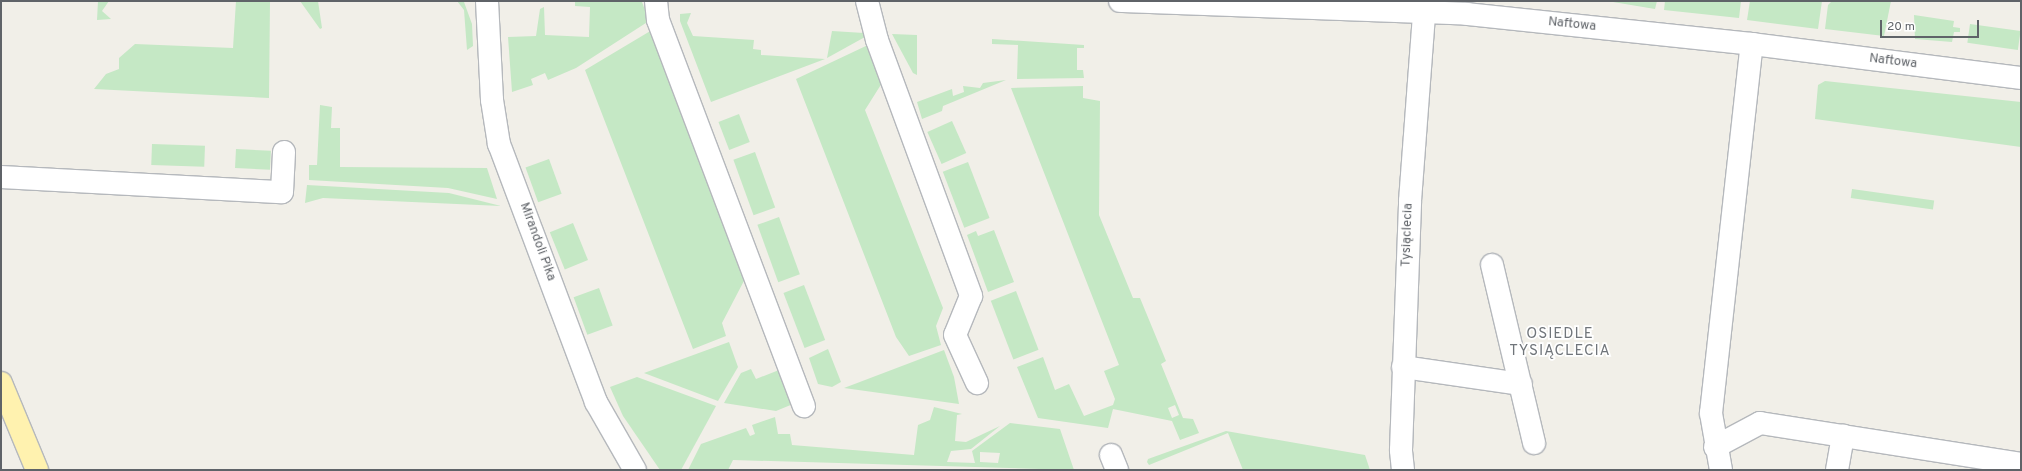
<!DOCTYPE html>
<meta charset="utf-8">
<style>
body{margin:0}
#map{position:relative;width:2022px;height:471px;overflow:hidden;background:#f1efe8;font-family:Overpass,sans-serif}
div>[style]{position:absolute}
.green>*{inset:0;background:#c5e8c5;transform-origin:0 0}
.roads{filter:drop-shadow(1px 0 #b5b8bc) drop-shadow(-1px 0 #b5b8bc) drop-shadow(0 1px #b5b8bc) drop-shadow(0 -1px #b5b8bc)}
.minor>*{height:22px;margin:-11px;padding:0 11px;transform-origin:11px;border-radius:11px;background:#fff}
.major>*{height:22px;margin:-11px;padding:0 11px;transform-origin:11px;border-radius:11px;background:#fff2af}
span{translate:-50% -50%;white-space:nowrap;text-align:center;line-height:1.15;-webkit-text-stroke:3.5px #fff;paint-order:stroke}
.street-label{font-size:13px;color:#5f6368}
.quarter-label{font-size:15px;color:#70757a;letter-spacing:1px}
.frame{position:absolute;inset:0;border:2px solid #5f6368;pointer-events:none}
.scale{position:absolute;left:1880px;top:20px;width:99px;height:18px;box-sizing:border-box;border:2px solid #5f6368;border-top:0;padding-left:5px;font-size:12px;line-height:14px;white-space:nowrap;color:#5f6368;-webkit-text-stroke:3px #fff;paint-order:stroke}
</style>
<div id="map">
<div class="green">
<div style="clip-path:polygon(98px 1px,109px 1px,102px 11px,111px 19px,97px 20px)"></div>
<div style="clip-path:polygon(236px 1px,270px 1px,269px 98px,94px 89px,106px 74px,119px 69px,119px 58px,135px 44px,233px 48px)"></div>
<div style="clip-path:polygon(300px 1px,318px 1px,322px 28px,320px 29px)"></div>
<div style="clip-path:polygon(457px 1px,464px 2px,472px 24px,473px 46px,467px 50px,464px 10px)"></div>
<div style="clip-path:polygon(575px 1px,642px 2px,649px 21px,576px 68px,548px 80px,545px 73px,531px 79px,533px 85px,512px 92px,508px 37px,536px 36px,540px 9px,544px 7px,545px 35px,589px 37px,590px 7px,575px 6px)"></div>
<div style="clip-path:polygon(1607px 1px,1657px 1px,1655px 9px)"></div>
<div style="clip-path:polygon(1665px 1px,1741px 1px,1739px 18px,1664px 10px)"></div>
<div style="clip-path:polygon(1750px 1px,1822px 1px,1818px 29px,1747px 20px)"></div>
<div style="clip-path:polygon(1832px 1px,1891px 1px,1884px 36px,1825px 29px,1828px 5px)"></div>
<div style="clip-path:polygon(691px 13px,687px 23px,693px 36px,754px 40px,753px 49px,761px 50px,761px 55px,825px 59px,711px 102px,680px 21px,680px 14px)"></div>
<div style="clip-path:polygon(1914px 15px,1954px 21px,1953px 27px,1960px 28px,1960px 32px,1954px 32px,1952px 42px,1915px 39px)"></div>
<div style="left:1970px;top:24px;width:51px;height:19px;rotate:8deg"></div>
<div style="clip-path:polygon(652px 30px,747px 275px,722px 323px,726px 336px,693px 349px,585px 70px)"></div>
<div style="clip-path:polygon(832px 31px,864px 33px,865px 37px,827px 58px)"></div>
<div style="clip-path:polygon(892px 34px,917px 35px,917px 75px,913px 73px)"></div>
<div style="clip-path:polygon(992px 39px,1084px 45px,1084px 48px,1077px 48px,1077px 70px,1083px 70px,1084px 78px,1017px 79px,1018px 45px,992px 44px)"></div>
<div style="clip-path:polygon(868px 45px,882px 83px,865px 110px,943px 308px,936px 326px,941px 345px,909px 356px,896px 337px,796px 79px)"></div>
<div style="clip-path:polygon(1006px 80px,943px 106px,942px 111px,922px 119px,917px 102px,952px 89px,953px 96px,964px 92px,963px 86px,980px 88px,983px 83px)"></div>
<div style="clip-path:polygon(1825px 81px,2021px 102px,2021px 147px,1815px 119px,1818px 85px)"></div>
<div style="clip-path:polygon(evenodd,1083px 86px,1083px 98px,1100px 101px,1099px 215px,1133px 298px,1140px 298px,1166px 361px,1161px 364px,1183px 418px,1193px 419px,1199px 433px,1180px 440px,1172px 421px,1113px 409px,1108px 428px,1038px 418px,1017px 367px,1043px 357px,1055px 390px,1069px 384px,1084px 416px,1113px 405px,1115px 399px,1104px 371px,1119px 365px,1011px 88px,1083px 86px,1175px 405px,1179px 415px,1172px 418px,1168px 408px,1175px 405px)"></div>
<div style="clip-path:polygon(320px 105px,332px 107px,331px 128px,340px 128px,340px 167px,487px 168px,497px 199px,448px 188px,309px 180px,309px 165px,317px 165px)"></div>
<div style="left:739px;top:114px;width:30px;height:22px;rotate:69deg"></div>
<div style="left:952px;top:121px;width:35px;height:27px;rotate:66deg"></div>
<div style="left:152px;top:144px;width:53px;height:21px;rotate:2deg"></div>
<div style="left:236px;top:149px;width:35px;height:19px;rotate:3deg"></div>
<div style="left:755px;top:152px;width:59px;height:23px;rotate:70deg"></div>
<div style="left:549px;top:159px;width:37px;height:25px;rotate:70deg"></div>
<div style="left:968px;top:162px;width:60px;height:27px;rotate:69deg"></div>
<div style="clip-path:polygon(307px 185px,449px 193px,501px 206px,323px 198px,305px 203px)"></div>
<div style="left:1852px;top:189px;width:83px;height:9px;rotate:8deg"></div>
<div style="left:779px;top:217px;width:61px;height:23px;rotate:70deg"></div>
<div style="left:573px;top:223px;width:40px;height:25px;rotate:68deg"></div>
<div style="clip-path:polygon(994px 230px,1014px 282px,988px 292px,967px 235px,976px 231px,978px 236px)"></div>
<div style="left:804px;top:285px;width:59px;height:22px;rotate:69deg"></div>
<div style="left:599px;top:288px;width:40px;height:27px;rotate:70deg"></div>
<div style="left:1016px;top:291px;width:63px;height:27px;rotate:69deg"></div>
<div style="clip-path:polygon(729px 342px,738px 367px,718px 401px,644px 373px)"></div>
<div style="clip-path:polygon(828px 349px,841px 382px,832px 387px,818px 384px,809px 358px)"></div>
<div style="clip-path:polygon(944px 350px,954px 377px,959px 404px,844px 388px)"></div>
<div style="clip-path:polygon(751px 369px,756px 379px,779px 370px,793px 404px,776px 411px,724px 403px,741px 373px)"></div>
<div style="clip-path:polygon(637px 377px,716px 406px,681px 470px,660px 470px,623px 416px,610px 387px)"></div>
<div style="clip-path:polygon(evenodd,934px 407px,962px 414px,957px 415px,955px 441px,966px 442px,1000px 426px,971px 449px,951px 451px,947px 462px,975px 463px,972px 451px,1010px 423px,1060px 429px,1074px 470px,733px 460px,728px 470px,688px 470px,701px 444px,746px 428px,750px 436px,755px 434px,752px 425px,775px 417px,778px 434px,790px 434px,792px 445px,914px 455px,918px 425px,930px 420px,934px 407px,980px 452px,1000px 453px,998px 463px,980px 462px,980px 452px)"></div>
<div style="clip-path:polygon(1226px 431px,1365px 455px,1370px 470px,1243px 470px,1228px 433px,1149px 465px,1147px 462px,1148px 459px)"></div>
</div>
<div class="roads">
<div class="minor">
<div style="left:487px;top:1px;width:99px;rotate:87.1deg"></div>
<div style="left:492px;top:100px;width:45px;rotate:81deg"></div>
<div style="left:499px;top:144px;width:276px;rotate:69.4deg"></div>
<div style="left:596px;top:402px;width:78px;rotate:60.2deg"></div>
<div style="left:656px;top:1px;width:19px;rotate:84deg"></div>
<div style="left:658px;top:20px;width:413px;rotate:69.3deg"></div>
<div style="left:867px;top:1px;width:40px;rotate:75.6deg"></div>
<div style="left:877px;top:40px;width:273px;rotate:69.8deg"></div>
<div style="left:971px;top:296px;width:42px;rotate:112.3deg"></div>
<div style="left:955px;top:335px;width:53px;rotate:65.4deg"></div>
<div style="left:1120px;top:1px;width:347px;rotate:2.1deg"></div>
<div style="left:1467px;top:14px;width:287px;rotate:6deg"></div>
<div style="left:1752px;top:44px;width:271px;rotate:7.2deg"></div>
<div style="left:1px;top:177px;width:281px;rotate:3.1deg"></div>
<div style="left:282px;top:192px;width:40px;rotate:-87.1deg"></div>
<div style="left:1492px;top:265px;width:183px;rotate:76.7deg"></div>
<div style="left:1403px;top:367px;width:119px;rotate:8.2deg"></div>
<div style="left:1715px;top:447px;width:51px;rotate:-28.1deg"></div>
<div style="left:1760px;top:423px;width:264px;rotate:8.9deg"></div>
<div style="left:1111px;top:455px;width:16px;rotate:68deg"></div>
<div style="left:1403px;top:470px;width:20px;rotate:-96deg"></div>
<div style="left:1401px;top:450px;width:249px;rotate:-87.9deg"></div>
<div style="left:1410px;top:201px;width:201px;rotate:-85.7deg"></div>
<div style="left:1721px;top:470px;width:58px;rotate:-100deg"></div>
<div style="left:1711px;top:413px;width:371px;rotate:-83.7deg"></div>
<div style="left:1837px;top:470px;width:35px;rotate:-80deg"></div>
</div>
<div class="major">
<div style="left:1px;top:383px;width:94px;rotate:67.5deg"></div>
</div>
</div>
<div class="street-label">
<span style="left:1572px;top:25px;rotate:6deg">Naftowa</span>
<span style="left:1893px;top:62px;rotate:7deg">Naftowa</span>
<span style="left:1408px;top:235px;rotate:-88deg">Tysiąclecia</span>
<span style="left:537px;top:242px;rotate:70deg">Mirandoli Pika</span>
</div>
<div class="quarter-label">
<span style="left:1560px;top:343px">OSIEDLE<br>TYSIĄCLECIA</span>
</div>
<div class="frame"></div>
<div class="scale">20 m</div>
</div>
